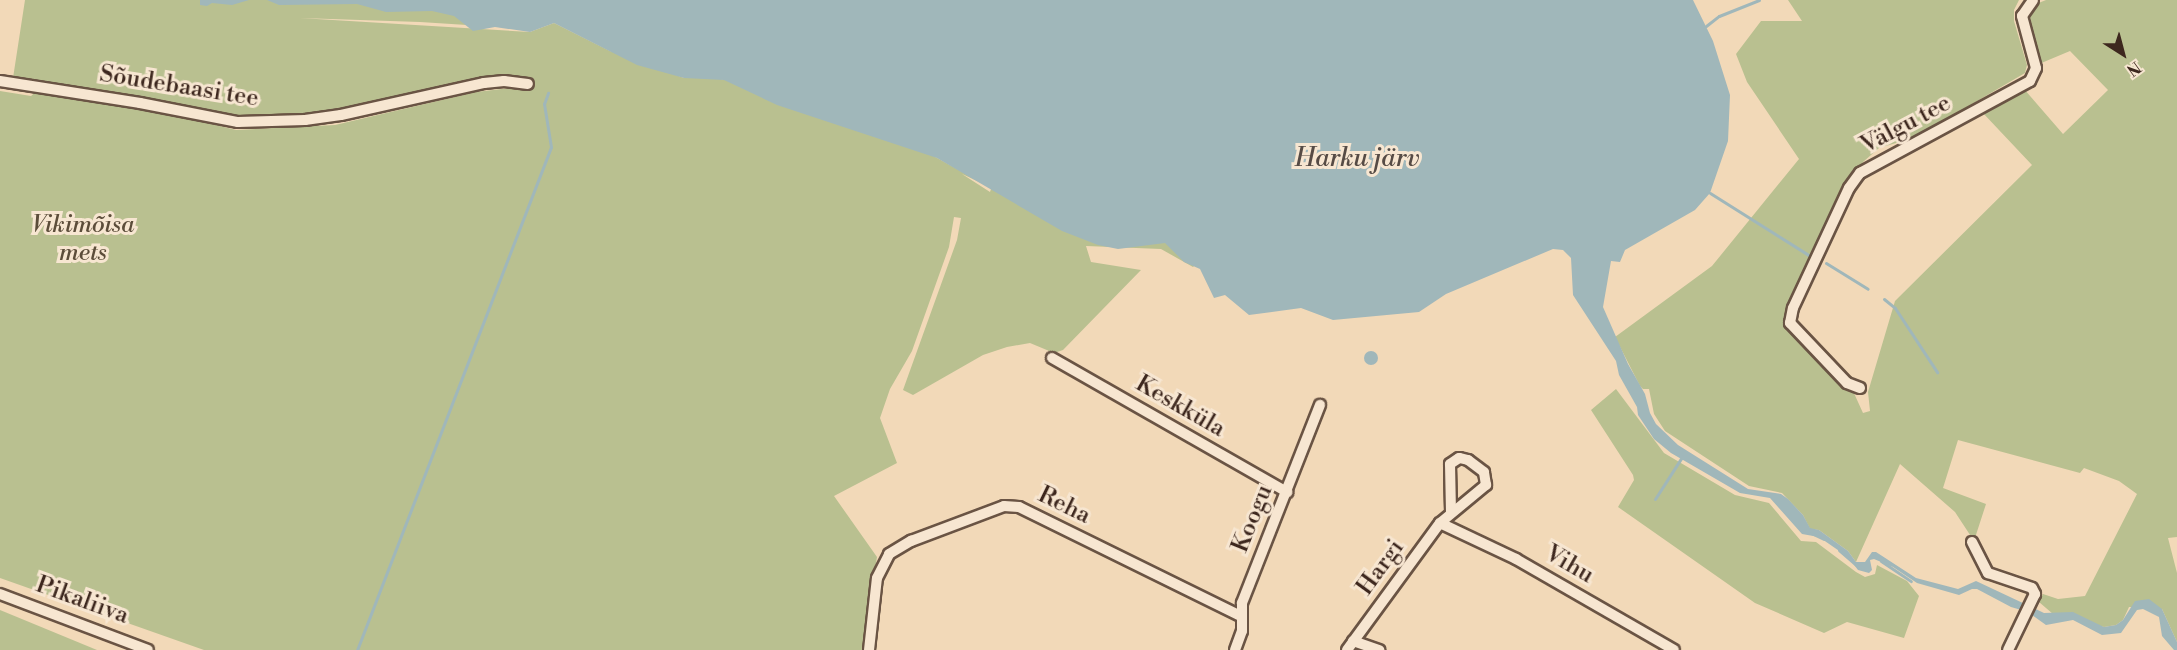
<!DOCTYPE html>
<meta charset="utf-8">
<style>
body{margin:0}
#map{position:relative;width:2177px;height:650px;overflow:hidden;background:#f2d9b8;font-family:"Libre Bodoni",serif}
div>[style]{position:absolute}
.green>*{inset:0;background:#b9c090}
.water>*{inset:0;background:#a0b7ba}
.round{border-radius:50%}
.stream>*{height:3px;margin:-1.5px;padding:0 1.5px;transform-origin:1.5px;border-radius:1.5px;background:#a0b7ba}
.roads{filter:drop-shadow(2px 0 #6a5444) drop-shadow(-2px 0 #6a5444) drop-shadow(0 2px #6a5444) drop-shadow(0 -2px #6a5444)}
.minor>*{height:10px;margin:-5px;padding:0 5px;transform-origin:5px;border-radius:5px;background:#f7e6d1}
span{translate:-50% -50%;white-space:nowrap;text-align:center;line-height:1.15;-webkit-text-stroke:6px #f7e6d1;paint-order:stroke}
.street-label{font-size:24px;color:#3d271e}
.park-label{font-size:24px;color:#5c4d3a;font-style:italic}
.water-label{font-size:26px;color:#564b45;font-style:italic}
.north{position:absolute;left:2093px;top:24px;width:60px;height:60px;-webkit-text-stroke:4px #f7e6d1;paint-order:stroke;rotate:144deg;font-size:16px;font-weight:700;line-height:24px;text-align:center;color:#3d271e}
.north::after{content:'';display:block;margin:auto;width:21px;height:27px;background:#3d271e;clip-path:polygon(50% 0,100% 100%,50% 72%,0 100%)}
</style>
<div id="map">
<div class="green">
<div style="clip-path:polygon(25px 0,200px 0,200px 5px,210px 0,497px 0,555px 17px,528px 29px,420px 22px,300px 18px,530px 32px,554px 23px,610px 51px,684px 78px,695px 78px,657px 67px,832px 100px,986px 185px,962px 174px,990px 192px,994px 180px,1127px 208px,1198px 262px,1193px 267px,1161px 249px,1086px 246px,1091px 262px,1141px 270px,1063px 350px,1054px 353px,1030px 343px,1007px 347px,983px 355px,913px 395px,903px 390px,957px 240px,961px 218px,954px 217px,949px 247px,912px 351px,890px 389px,880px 418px,897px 463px,834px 496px,877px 557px,862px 650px,204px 650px,0 578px,0 91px,31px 96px,38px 90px,144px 107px,236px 130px,335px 125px,476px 92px,519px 87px,522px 78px,471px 81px,380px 104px,305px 116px,236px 117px,13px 78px)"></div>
<div style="clip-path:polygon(1788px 0,2019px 0,2014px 10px,2014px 21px,2027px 65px,2025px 73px,1936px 125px,1903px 141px,1879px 148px,1863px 162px,1788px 313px,1853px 391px,1863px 413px,1870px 411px,1868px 392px,1895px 301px,2032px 165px,1982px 112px,2024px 89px,2063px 134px,2108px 90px,2070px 51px,2039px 64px,2027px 16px,2036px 4px,2046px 0,2177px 0,2177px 537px,2168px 538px,2177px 573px,2177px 642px,2162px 609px,2129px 607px,2123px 620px,2116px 625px,2104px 627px,2053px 614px,2039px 602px,2043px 594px,2058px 599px,2085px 596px,2137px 494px,2119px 481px,2084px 468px,2080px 473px,1958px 440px,1943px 488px,1986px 504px,1974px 541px,1955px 512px,1900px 464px,1856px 562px,1848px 551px,1819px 530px,1810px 529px,1803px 515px,1782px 493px,1749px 486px,1665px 431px,1654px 414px,1649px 389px,1643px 389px,1640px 386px,1615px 337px,1712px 266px,1799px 159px,1747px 82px,1736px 54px,1761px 21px,1802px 21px)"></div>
<div style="clip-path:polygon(1616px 389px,1664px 453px,1735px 495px,1769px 503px,1801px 541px,1816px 542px,1856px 572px,1865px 577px,1875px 574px,1877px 565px,1907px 581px,1919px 596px,1904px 638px,1847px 622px,1824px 633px,1755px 603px,1618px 507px,1634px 480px,1633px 475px,1591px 410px)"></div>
<div style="clip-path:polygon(0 610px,97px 650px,0 650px)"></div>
</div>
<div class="water">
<div style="clip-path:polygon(200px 0,249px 0,232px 5px,212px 3px,207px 6px,200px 5px)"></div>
<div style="clip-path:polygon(267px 0,1693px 0,1713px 41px,1730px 95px,1728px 141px,1710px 193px,1695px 210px,1625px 250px,1620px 262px,1611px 261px,1603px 307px,1628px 364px,1645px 394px,1650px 413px,1656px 424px,1678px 445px,1748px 489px,1781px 494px,1788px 499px,1803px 515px,1810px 528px,1819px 530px,1848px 551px,1856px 562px,1865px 562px,1872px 552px,1876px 552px,1916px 578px,1958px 589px,1976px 581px,2044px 613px,2073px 612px,2104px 627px,2116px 625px,2123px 620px,2135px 601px,2149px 599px,2162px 609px,2177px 642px,2177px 650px,2174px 650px,2162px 636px,2159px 617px,2143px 609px,2137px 610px,2121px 633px,2102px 635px,2073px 620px,2046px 625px,2028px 612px,2011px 607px,1977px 589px,1972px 589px,1959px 595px,1917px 583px,1893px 567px,1874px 559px,1870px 560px,1872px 570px,1869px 573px,1858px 570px,1848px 557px,1819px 537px,1802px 534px,1770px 498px,1740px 493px,1671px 453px,1654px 439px,1638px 415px,1637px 407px,1619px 375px,1616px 361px,1573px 295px,1571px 258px,1563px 250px,1553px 249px,1446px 294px,1419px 312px,1333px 320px,1301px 308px,1249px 315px,1225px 295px,1214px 298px,1200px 269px,1184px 262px,1165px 243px,1118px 249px,1098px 245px,1062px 231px,937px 158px,777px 105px,724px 80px,684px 78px,637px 65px,554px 23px,530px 32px,495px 27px,473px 31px,454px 16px,432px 11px,386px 12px,357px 4px,279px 5px)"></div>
<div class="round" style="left:1364px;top:351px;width:14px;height:14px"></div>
</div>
<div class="stream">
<div style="left:1706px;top:26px;width:16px;rotate:-38deg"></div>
<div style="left:1719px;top:16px;width:43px;rotate:-21.8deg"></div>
<div style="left:1710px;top:193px;width:118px;rotate:32.2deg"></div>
<div style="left:1826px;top:263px;width:49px;rotate:31.8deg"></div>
<div style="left:1884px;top:299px;width:14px;rotate:39deg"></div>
<div style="left:1895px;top:308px;width:77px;rotate:56.7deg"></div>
<div style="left:1655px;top:499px;width:50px;rotate:-57.3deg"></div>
<div style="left:1811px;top:533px;width:14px;rotate:25deg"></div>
<div style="left:1839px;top:550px;width:23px;rotate:41deg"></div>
<div style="left:1881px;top:561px;width:36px;rotate:34deg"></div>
<div style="left:357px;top:650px;width:539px;rotate:-68.91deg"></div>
<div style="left:551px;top:147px;width:44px;rotate:-99.2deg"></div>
<div style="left:544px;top:104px;width:12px;rotate:-70deg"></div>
</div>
<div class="roads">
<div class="minor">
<div style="left:0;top:81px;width:142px;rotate:8.9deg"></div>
<div style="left:140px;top:103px;width:100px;rotate:11deg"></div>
<div style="left:238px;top:122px;width:67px;rotate:-1.7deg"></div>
<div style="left:305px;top:120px;width:36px;rotate:-8deg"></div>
<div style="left:341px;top:115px;width:147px;rotate:-12.6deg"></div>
<div style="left:484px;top:83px;width:20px;rotate:-6deg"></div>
<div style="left:504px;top:81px;width:24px;rotate:7deg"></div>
<div style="left:1052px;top:358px;width:271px;rotate:29.7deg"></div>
<div style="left:1860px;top:388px;width:14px;rotate:-159deg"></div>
<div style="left:1847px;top:383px;width:83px;rotate:-133.5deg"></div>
<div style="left:1790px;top:323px;width:15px;rotate:-79deg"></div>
<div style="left:1793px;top:308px;width:132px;rotate:-65deg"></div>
<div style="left:1849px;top:188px;width:19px;rotate:-54deg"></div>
<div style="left:1860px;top:173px;width:193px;rotate:-28.4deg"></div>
<div style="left:2030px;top:81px;width:14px;rotate:-65deg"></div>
<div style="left:2036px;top:68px;width:54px;rotate:-105.1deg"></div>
<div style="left:2022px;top:16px;width:19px;rotate:-55deg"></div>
<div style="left:1440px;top:523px;width:84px;rotate:25.3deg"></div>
<div style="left:1516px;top:559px;width:182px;rotate:29.9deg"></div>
<div style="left:1972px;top:542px;width:35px;rotate:63deg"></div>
<div style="left:1988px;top:573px;width:46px;rotate:18.8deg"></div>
<div style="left:2032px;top:588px;width:7px;rotate:63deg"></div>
<div style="left:2035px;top:594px;width:62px;rotate:115.7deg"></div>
<div style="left:0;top:594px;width:158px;rotate:20.7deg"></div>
<div style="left:1353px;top:641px;width:28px;rotate:19deg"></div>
<div style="left:869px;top:650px;width:72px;rotate:-83.7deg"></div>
<div style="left:877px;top:578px;width:27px;rotate:-63deg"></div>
<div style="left:889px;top:554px;width:26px;rotate:-31deg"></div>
<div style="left:911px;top:541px;width:99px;rotate:-20.6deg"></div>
<div style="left:1004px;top:506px;width:15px;rotate:4deg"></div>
<div style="left:1019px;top:507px;width:247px;rotate:26.2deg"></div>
<div style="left:1235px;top:650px;width:20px;rotate:-70deg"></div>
<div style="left:1242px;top:631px;width:28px;rotate:-90deg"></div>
<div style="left:1242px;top:603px;width:213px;rotate:-68.5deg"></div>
<div style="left:1347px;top:650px;width:157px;rotate:-53.8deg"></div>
<div style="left:1440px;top:523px;width:60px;rotate:-39.6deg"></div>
<div style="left:1486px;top:485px;width:13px;rotate:-99deg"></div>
<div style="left:1484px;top:472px;width:20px;rotate:-143deg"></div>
<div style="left:1468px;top:460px;width:9px;rotate:-167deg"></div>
<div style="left:1459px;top:458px;width:11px;rotate:146deg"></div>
<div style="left:1450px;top:464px;width:49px;rotate:88.8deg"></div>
</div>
</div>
<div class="street-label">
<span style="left:179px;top:87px;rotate:9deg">Sõudebaasi tee</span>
<span style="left:1906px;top:125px;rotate:-28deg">Välgu tee</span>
<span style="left:1180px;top:407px;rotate:30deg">Keskküla</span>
<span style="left:1064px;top:506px;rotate:26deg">Reha</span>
<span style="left:1253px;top:519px;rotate:-68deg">Koogu</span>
<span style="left:1569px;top:565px;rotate:30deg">Vihu</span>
<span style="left:1381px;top:568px;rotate:-54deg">Hargi</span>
<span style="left:82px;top:601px;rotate:20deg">Pikaliiva</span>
</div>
<div class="park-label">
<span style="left:83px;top:240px">Vikimõisa<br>mets</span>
</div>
<div class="water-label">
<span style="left:1357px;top:159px">Harku järv</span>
</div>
<div class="north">N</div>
</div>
